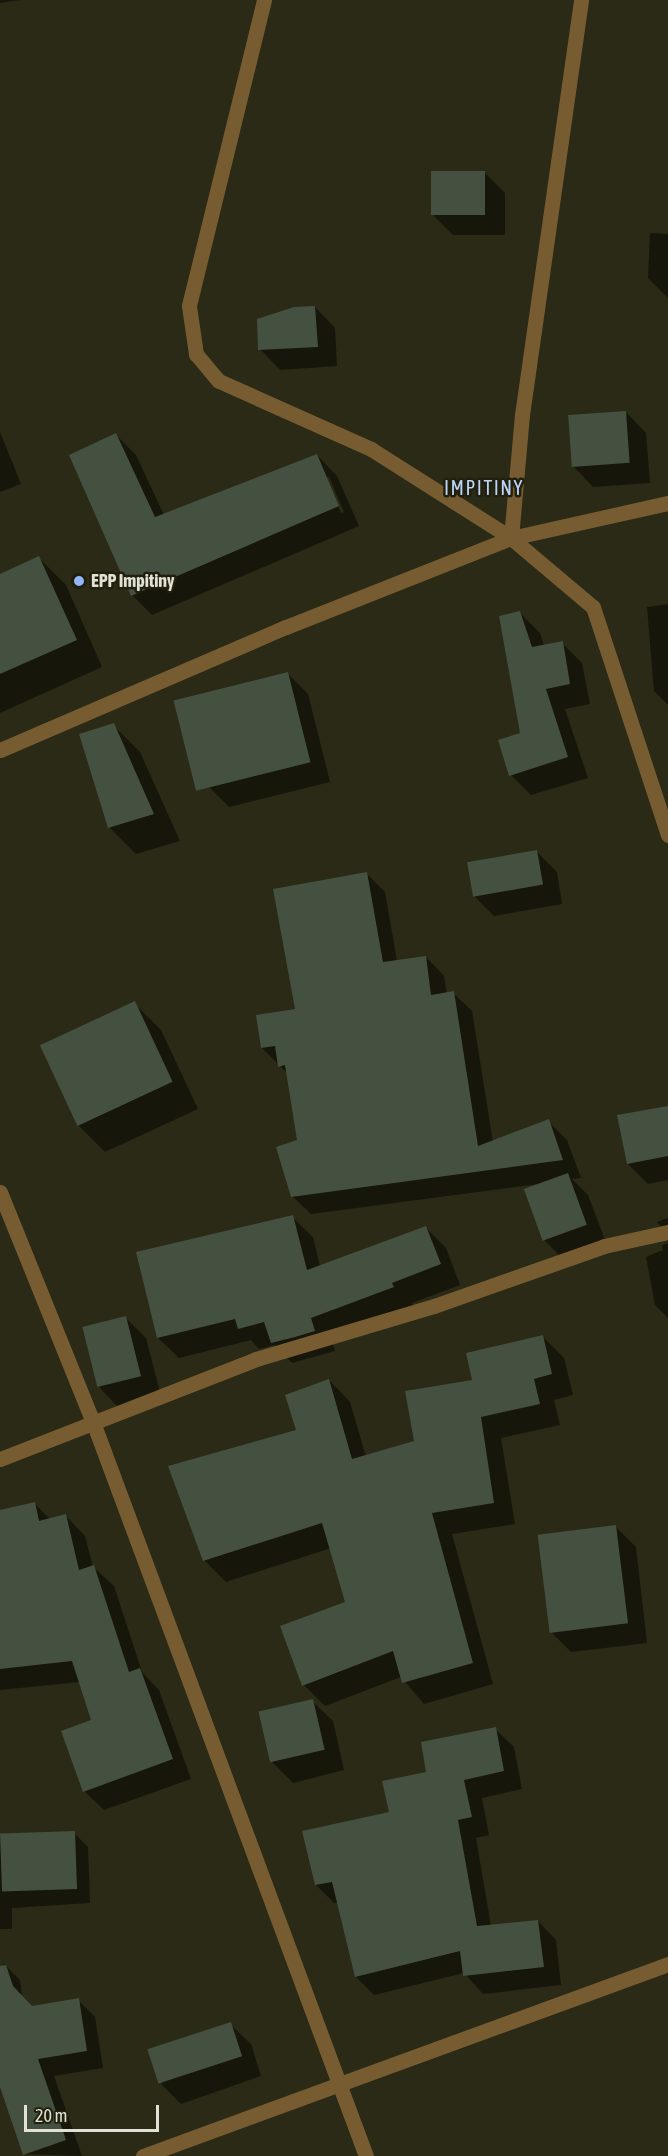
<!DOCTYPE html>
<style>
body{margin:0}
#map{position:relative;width:668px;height:2156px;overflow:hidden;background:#2a2a16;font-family:"Asap Condensed",sans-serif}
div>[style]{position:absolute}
.shadow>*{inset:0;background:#0007}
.building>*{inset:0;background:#445140;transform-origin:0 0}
.minor>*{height:15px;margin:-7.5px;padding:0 7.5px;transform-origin:7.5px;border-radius:7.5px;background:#775c31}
.dots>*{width:16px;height:16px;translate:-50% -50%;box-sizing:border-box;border:3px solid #20200d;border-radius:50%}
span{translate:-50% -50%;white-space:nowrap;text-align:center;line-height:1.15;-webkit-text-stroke:5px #20200d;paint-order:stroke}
.poi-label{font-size:18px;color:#e1e1d5;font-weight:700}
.left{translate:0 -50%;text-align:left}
.neighbourhood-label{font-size:20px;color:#bed3fb;letter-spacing:1.5px}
.scale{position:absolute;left:24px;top:2105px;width:135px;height:27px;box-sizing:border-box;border:3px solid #e1e1d5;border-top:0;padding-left:8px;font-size:18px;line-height:21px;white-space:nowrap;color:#e1e1d5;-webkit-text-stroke:4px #20200d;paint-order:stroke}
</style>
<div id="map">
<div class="shadow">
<div style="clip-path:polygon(0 0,20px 0,0 3px)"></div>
<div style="clip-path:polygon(485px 173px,505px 193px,505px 235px,453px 235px,433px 215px)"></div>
<div style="clip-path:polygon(650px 233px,668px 234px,668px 298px,648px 278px)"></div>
<div style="clip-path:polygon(315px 307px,335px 328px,337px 366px,280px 370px,260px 349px)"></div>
<div style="clip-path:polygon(626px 412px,646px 433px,650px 483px,593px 487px,573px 466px)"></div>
<div style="clip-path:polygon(0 432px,21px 484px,0 492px)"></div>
<div style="clip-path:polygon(evenodd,116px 435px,136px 455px,164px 515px,317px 455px,337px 476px,359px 526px,152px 615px,132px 595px,116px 435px,326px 477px,329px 477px,344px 512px,341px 513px,326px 477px)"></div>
<div style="clip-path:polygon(39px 558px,66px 585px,102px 667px,0 713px,0 576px)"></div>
<div style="clip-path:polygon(668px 604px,668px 705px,654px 691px,647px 607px)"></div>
<div style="clip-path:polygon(520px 613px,540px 633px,544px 646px,562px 643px,582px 663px,590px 704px,565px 709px,588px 778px,531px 795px,511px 775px,522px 734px)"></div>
<div style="clip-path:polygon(288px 674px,308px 694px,330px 782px,229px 807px,209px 787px)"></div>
<div style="clip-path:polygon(113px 725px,140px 752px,180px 841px,136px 854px,109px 827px)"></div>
<div style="clip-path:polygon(536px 851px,557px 872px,562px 904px,494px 916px,474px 896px)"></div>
<div style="clip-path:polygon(367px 874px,385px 892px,397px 961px,426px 957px,444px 976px,447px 994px,453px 993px,472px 1011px,493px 1142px,548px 1121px,567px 1140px,581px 1178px,572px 1179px,588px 1195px,607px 1245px,565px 1261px,545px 1241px,539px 1184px,311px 1214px,292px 1196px,298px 1141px,288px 1074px,262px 1048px,297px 1010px)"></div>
<div style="clip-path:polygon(134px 1003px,161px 1030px,198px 1109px,105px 1152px,78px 1125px)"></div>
<div style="clip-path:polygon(668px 1107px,668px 1180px,648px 1184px,628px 1164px)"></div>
<div style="clip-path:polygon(292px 1217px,313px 1237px,320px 1266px,425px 1227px,446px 1248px,460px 1285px,412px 1303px,413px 1307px,331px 1338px,335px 1351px,292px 1363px,274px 1345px,259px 1349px,251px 1340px,179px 1358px,158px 1338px,138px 1254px)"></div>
<div style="clip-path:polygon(668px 1218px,668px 1234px,657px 1222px)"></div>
<div style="clip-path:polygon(668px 1243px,668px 1318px,655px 1305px,646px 1257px,663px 1250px,662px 1245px)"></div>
<div style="clip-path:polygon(126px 1318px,146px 1338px,161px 1396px,118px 1407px,98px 1386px)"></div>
<div style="clip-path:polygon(543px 1337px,564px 1358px,573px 1395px,554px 1400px,560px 1425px,501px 1438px,515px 1524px,452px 1534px,493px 1684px,424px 1704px,401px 1677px,325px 1706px,304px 1685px,347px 1602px,331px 1548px,226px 1582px,204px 1560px,297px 1431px,329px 1380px,350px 1402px,366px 1457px,416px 1442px,474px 1381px)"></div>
<div style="clip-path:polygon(35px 1504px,51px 1520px,66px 1516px,85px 1536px,93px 1567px,114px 1586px,142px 1672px,159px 1690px,191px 1779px,104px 1810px,84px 1791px,93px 1721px,80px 1682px,0 1690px,0 1511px)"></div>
<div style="clip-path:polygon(615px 1526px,636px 1547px,647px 1643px,571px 1652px,551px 1632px)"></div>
<div style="clip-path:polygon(312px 1701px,333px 1721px,344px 1770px,293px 1783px,272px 1762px)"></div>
<div style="clip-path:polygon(495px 1729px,514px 1747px,522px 1789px,482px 1798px,489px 1835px,476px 1838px,491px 1926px,538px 1921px,556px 1940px,561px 1985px,483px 1994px,464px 1973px,374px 1995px,356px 1977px,338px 1902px,334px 1903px,316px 1885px,428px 1773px)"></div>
<div style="clip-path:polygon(74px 1833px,88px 1847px,90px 1903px,12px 1908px,12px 1929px,0 1929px,0 1836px)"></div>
<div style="clip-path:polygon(3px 1963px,20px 1980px,22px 1997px,32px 2007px,78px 2000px,95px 2017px,103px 2068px,54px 2076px,82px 2156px,24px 2154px,0 2082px)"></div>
<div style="clip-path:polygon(230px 2024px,251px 2044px,261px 2076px,181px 2104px,161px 2084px)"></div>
</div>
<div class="building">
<div style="left:485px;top:171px;width:44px;height:54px;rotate:90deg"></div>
<div style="clip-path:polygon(315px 306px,318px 347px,258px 350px,257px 319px,294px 307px)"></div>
<div style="left:626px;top:411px;width:52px;height:58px;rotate:86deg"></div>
<div style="clip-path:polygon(116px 433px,155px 517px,317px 454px,339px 506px,131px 596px,69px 455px)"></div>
<div style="clip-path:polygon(39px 556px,77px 640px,0 674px,0 574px)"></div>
<div style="clip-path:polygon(520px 611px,532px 647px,563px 641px,570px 684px,546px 689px,568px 757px,509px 776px,498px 740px,520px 733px,499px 616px)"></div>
<div style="left:288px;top:672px;width:93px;height:118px;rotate:76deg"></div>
<div style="clip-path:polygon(114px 723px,154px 814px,108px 828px,79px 734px)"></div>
<div style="left:537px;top:850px;width:35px;height:71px;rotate:80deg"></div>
<div style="clip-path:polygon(367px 872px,383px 962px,426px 956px,431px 995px,454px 991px,478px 1146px,549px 1119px,563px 1160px,291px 1197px,276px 1147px,297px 1140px,285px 1065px,278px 1067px,275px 1046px,261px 1048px,256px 1015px,295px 1009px,273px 889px)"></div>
<div style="left:135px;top:1001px;width:89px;height:105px;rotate:65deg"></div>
<div style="clip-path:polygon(668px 1106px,668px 1156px,627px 1164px,617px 1115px)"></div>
<div style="left:568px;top:1173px;width:55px;height:47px;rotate:70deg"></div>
<div style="clip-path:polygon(293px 1215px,307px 1270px,426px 1226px,441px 1264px,392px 1283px,394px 1287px,311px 1318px,315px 1331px,295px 1337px,271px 1343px,264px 1322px,238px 1329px,235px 1319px,157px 1338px,136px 1252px)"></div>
<div style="left:126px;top:1316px;width:62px;height:45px;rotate:76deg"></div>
<div style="clip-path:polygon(543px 1335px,552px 1374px,534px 1379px,540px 1404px,481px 1417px,494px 1503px,432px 1513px,473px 1663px,402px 1683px,393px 1651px,302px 1686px,280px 1626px,345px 1602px,322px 1523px,203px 1561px,168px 1466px,296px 1430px,285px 1395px,329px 1379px,352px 1459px,414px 1441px,405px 1391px,472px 1380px,466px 1353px)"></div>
<div style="clip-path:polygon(35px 1502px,39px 1521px,66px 1514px,79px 1570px,94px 1565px,129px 1672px,140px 1668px,173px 1759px,83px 1792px,61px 1731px,91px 1720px,72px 1661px,0 1669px,0 1510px)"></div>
<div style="left:616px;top:1525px;width:99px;height:79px;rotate:83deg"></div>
<div style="left:313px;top:1699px;width:52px;height:56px;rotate:77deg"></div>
<div style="clip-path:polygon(496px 1727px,504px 1771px,464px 1780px,472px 1817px,458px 1820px,477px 1926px,538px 1920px,544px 1967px,463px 1976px,460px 1951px,355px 1977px,332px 1882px,315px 1885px,302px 1831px,389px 1812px,382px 1781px,426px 1772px,421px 1742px)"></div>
<div style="left:75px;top:1831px;width:58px;height:75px;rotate:88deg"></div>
<div style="clip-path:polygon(6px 1965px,13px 1986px,32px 2006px,79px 1998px,87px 2051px,38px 2059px,66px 2140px,23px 2155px,0 2087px,0 1966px)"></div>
<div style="left:231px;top:2022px;width:36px;height:88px;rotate:72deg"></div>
</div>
<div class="minor">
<div style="left:264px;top:0;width:315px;rotate:103.8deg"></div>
<div style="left:189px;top:306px;width:49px;rotate:81.7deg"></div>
<div style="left:196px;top:354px;width:35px;rotate:50deg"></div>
<div style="left:219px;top:381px;width:167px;rotate:24.1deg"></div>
<div style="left:371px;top:449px;width:166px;rotate:32.4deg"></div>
<div style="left:511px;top:538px;width:107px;rotate:40.1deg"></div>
<div style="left:593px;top:607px;width:240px;rotate:71.8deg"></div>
<div style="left:511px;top:538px;width:123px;rotate:-84.9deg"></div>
<div style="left:522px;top:415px;width:419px;rotate:-81.9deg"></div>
<div style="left:0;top:750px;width:311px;rotate:-23.3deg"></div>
<div style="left:286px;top:627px;width:242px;rotate:-21.6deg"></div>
<div style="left:511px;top:538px;width:161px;rotate:-12.6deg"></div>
<div style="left:0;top:1192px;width:248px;rotate:68deg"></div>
<div style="left:93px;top:1422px;width:783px;rotate:69.6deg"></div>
<div style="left:0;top:1459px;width:275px;rotate:-21.3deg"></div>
<div style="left:256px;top:1359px;width:186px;rotate:-16.6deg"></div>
<div style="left:434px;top:1306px;width:180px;rotate:-19.4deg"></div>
<div style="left:604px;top:1246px;width:66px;rotate:-12.3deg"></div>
<div style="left:143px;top:2156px;width:559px;rotate:-20.09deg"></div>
</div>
<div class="dots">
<div style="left:79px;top:581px;background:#93b7fd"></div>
</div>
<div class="poi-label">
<span class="left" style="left:91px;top:581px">EPP Impitiny</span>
</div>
<div class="neighbourhood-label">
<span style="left:484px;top:487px">IMPITINY</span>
</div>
<div class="scale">20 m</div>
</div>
